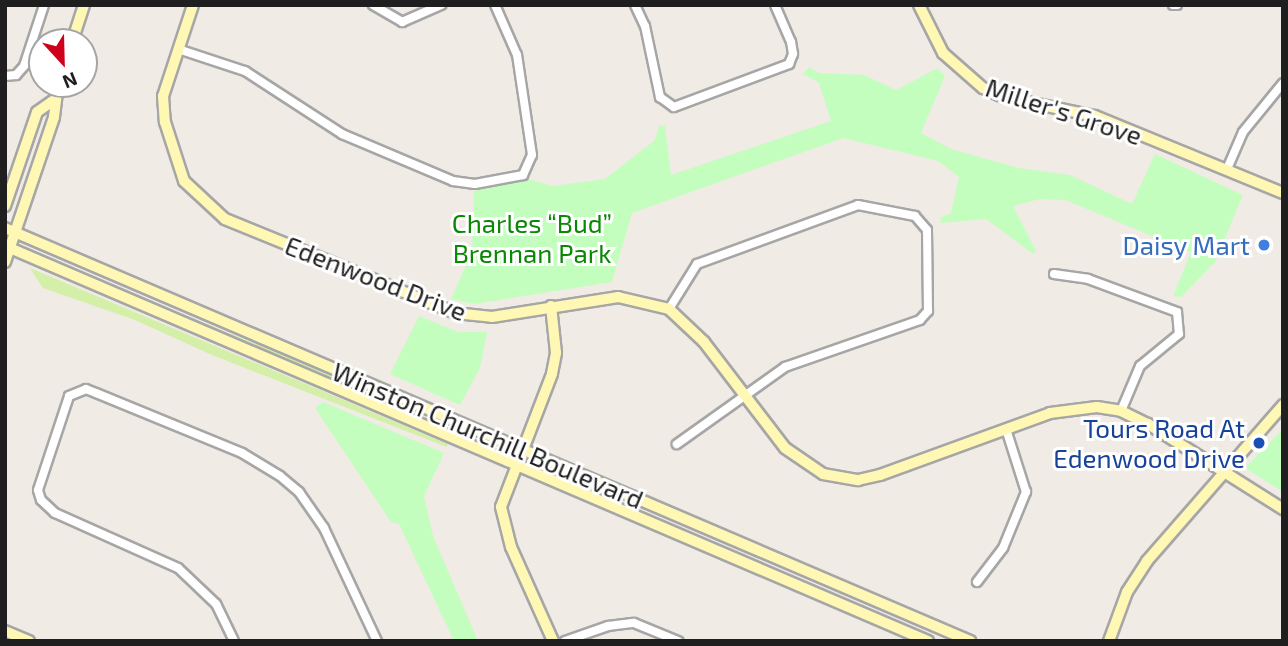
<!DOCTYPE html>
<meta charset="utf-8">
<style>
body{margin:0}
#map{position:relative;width:1288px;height:646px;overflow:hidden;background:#f1ebe5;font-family:"Exo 2",sans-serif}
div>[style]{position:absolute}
.grass>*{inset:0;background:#d4efa7}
.park>*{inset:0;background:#c3febf}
.roads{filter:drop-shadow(2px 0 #a6a6a6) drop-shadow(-2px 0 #a6a6a6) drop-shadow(0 2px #a6a6a6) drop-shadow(0 -2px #a6a6a6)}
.street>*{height:8px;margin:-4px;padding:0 4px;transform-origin:4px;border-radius:4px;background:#fff}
.secondary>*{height:10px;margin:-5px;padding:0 5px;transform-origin:5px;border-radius:5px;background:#fff8b5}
.dots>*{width:19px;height:19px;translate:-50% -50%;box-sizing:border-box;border:4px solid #fff;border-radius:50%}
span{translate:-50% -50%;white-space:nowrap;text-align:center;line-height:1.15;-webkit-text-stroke:6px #fff;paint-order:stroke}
.street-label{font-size:26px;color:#1f1f1f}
.park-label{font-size:26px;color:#0a8803}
.shop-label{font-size:26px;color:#366cbe}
.right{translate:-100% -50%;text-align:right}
.transit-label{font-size:26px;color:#164399}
.frame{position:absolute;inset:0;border:7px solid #1f1f1f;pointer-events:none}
.north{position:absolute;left:28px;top:28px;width:70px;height:70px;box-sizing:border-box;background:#fff;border:2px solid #a5a5a5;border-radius:50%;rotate:158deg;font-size:19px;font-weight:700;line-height:28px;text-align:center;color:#1f1f1f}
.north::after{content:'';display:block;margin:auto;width:24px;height:32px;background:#cf001c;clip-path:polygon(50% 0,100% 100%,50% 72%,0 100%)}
</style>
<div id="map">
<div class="grass">
<div style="clip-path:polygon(30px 268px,448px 444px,447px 447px,212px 355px,135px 320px,43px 288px)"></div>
<div style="clip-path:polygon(192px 318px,402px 403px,401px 406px,333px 381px)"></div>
</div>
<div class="park">
<div style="clip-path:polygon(809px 67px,819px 73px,864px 75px,896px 90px,938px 68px,945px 76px,921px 133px,951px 149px,1019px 168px,1070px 175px,1132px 204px,1155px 154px,1243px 195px,1215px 262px,1181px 297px,1173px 296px,1191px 252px,1065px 200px,1040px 199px,1013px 206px,1036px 251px,1033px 254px,986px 219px,941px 223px,940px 218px,951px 213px,959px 177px,938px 161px,843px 138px,632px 213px,612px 282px,474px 304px,451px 299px,472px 251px,474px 191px,528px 179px,552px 186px,605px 179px,655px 140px,659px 125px,665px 126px,671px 175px,831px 121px,819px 83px,803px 74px)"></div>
<div style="clip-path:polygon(419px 316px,458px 332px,487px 332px,480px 368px,460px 405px,390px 374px)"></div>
<div style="clip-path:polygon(323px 402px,444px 453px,424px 496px,433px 536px,478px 641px,454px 641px,399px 524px,391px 522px,315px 408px)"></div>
<div style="clip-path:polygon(1280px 432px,1283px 434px,1283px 492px,1245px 468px)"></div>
</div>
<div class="roads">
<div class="street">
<div style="left:373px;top:5px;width:34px;rotate:30deg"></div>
<div style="left:402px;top:22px;width:43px;rotate:-23.6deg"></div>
<div style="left:635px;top:5px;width:23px;rotate:65deg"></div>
<div style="left:645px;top:26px;width:73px;rotate:78.1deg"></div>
<div style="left:660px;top:97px;width:17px;rotate:36deg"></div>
<div style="left:674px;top:107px;width:123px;rotate:-20.5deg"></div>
<div style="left:789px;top:64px;width:11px;rotate:-68deg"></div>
<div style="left:793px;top:54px;width:12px;rotate:-99deg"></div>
<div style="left:791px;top:42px;width:40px;rotate:-113.4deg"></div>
<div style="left:1173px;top:5px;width:4px"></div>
<div style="left:178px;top:49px;width:71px;rotate:18.2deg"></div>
<div style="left:245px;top:71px;width:116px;rotate:33deg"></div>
<div style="left:342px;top:134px;width:121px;rotate:22.9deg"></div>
<div style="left:453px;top:181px;width:22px;rotate:8deg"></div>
<div style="left:475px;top:184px;width:49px;rotate:-10.6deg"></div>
<div style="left:523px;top:175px;width:22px;rotate:-66deg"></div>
<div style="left:532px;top:155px;width:101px;rotate:-98.5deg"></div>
<div style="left:517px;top:55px;width:55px;rotate:-113.7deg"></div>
<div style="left:5px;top:76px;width:11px;rotate:-5deg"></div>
<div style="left:16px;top:75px;width:12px;rotate:-48deg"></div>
<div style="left:24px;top:66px;width:64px;rotate:-71.8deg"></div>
<div style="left:1227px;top:169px;width:40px;rotate:-66.6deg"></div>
<div style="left:1243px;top:132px;width:63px;rotate:-50.8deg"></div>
<div style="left:1054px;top:274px;width:34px;rotate:8deg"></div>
<div style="left:1088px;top:279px;width:95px;rotate:20.3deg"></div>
<div style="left:1177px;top:312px;width:22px;rotate:85deg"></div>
<div style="left:1179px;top:334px;width:50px;rotate:140.6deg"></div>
<div style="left:1140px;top:366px;width:49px;rotate:112.9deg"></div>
<div style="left:669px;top:309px;width:53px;rotate:-58.1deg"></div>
<div style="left:697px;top:264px;width:171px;rotate:-20.1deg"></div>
<div style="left:858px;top:205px;width:58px;rotate:10.9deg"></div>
<div style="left:915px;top:216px;width:18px;rotate:49deg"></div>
<div style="left:927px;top:230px;width:81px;rotate:89.3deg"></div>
<div style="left:928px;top:311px;width:12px;rotate:132deg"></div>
<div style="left:920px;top:320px;width:143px;rotate:160.8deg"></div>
<div style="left:785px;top:367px;width:133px;rotate:144.5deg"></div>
<div style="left:977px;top:582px;width:43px;rotate:-52.6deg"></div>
<div style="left:1003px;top:548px;width:61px;rotate:-67.7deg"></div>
<div style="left:1026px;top:492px;width:66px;rotate:-107.6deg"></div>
<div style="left:234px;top:641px;width:41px;rotate:-115.9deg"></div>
<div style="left:216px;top:604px;width:52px;rotate:-136.5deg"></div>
<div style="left:178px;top:568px;width:135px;rotate:-155.9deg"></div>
<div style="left:55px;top:513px;width:19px;rotate:-137deg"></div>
<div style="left:41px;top:500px;width:10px;rotate:-107deg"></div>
<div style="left:38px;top:490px;width:99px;rotate:-71.7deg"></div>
<div style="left:69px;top:396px;width:18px;rotate:-22deg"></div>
<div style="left:86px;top:389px;width:11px;rotate:22deg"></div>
<div style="left:96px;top:393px;width:158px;rotate:22.3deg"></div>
<div style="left:242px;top:453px;width:44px;rotate:31.2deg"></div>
<div style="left:280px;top:476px;width:25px;rotate:40deg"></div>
<div style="left:299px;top:492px;width:44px;rotate:55.2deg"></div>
<div style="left:324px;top:528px;width:125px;rotate:64.9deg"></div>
<div style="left:565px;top:641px;width:46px;rotate:-19.2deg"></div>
<div style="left:608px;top:626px;width:26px;rotate:-7deg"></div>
<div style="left:634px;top:623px;width:48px;rotate:22.2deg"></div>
</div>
<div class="secondary">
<div style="left:193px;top:5px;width:96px;rotate:108.2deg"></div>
<div style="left:163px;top:96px;width:26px;rotate:86deg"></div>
<div style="left:165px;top:122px;width:62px;rotate:72.1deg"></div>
<div style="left:184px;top:181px;width:56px;rotate:42.8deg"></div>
<div style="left:225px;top:219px;width:248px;rotate:22.2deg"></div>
<div style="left:455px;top:313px;width:37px;rotate:6deg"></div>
<div style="left:492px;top:317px;width:128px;rotate:-9deg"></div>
<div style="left:618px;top:297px;width:52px;rotate:13.2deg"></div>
<div style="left:669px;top:309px;width:48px;rotate:43.3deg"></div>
<div style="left:704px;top:342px;width:133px;rotate:52.6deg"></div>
<div style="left:785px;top:448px;width:46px;rotate:34.4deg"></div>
<div style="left:823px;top:474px;width:36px;rotate:10deg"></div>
<div style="left:858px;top:480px;width:23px;rotate:-13deg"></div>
<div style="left:880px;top:475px;width:181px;rotate:-20deg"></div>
<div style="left:1050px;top:413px;width:47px;rotate:-7.3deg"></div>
<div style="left:1097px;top:407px;width:24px;rotate:9deg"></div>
<div style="left:1121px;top:411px;width:30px;rotate:26deg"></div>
<div style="left:1148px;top:424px;width:160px;rotate:32.2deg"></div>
<div style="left:919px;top:5px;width:54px;rotate:63.4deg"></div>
<div style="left:943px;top:53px;width:53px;rotate:41.2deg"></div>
<div style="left:983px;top:88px;width:22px;rotate:24deg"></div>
<div style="left:1003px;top:97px;width:94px;rotate:11.7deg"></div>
<div style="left:1095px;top:116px;width:203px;rotate:22.3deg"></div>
<div style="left:72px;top:42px;width:39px;rotate:-72deg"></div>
<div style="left:5px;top:206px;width:99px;rotate:-71.2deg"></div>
<div style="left:37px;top:112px;width:19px;rotate:-35deg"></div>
<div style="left:5px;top:228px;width:1050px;rotate:23.17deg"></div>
<div style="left:5px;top:246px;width:1004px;rotate:23.17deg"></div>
<div style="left:5px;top:262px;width:153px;rotate:-71.3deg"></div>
<div style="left:54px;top:117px;width:33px;rotate:-83deg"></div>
<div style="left:551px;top:306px;width:47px;rotate:83.9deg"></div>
<div style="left:556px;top:353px;width:21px;rotate:101deg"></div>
<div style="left:552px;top:374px;width:142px;rotate:111deg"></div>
<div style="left:501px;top:507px;width:41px;rotate:76deg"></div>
<div style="left:511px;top:547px;width:103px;rotate:65.9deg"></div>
<div style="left:5px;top:631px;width:26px;rotate:23deg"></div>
<div style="left:1109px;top:641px;width:52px;rotate:-69.8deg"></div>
<div style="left:1127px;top:592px;width:37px;rotate:-57deg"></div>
<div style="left:1147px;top:561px;width:207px;rotate:-48.9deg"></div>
</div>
</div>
<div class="dots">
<div style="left:1264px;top:245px;background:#3f7fe0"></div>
<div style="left:1259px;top:443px;background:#1a4fb4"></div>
</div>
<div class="street-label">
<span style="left:1064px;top:111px;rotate:18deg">Miller's Grove</span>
<span style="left:376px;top:278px;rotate:21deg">Edenwood Drive</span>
<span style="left:488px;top:435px;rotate:23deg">Winston Churchill Boulevard</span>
</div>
<div class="park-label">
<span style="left:532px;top:238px">Charles “Bud”<br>Brennan Park</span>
</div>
<div class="shop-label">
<span class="right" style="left:1250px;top:245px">Daisy Mart</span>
</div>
<div class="transit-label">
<span class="right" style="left:1245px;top:443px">Tours Road At<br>Edenwood Drive</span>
</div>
<div class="frame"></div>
<div class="north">N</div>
</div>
